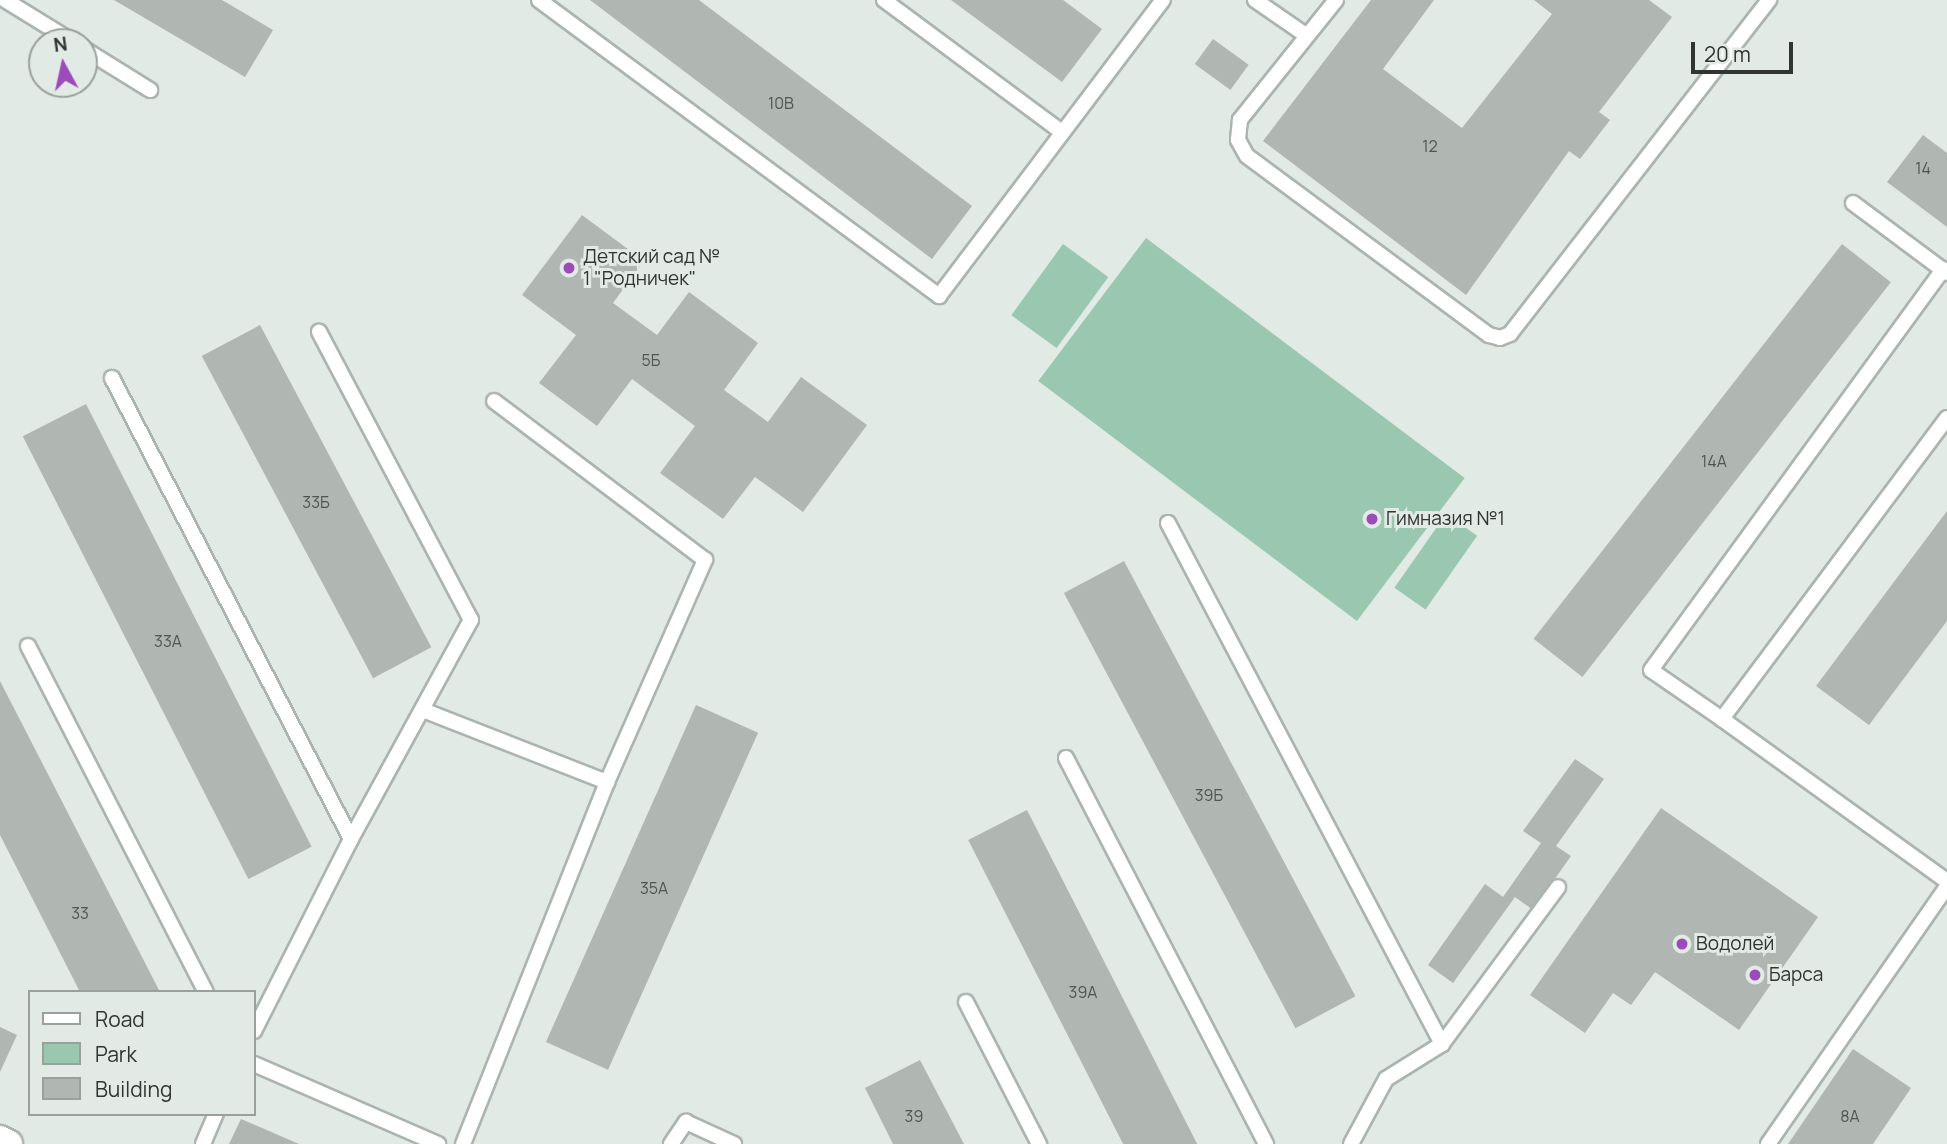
<!DOCTYPE html>
<meta charset="utf-8">
<style>
body{margin:0}
#map{position:relative;width:1947px;height:1144px;overflow:hidden;background:#e1eae5;font-family:Manrope,sans-serif}
div>[style]{position:absolute}
.green>*{inset:0;background:#9ac7af;transform-origin:0 0}
.building>*{inset:0;background:#b0b7b3;transform-origin:0 0}
.roads{filter:drop-shadow(2px 0 #acb4af) drop-shadow(-2px 0 #acb4af) drop-shadow(0 2px #acb4af) drop-shadow(0 -2px #acb4af)}
.lane>*{height:14px;margin:-7px;padding:0 7px;transform-origin:7px;border-radius:7px;background:#fff}
.street>*{height:28px;margin:-14px;padding:0 14px;transform-origin:14px;border-radius:14px;background:#fff}
.dots>*{width:19px;height:19px;translate:-50% -50%;box-sizing:border-box;border:4px solid #e1eae5;border-radius:50%}
span{translate:-50% -50%;white-space:nowrap;text-align:center;line-height:1.15;-webkit-text-stroke:6px #e1eae5;paint-order:stroke}
.number-label{font-size:16px;color:#505552}
.number-label span{-webkit-text-stroke-width:0}
.poi-label{font-size:19px;color:#303432}
.left{translate:0 -50%;text-align:left}
.legend{position:absolute;left:28px;top:990px;width:228px;height:126px;box-sizing:border-box;background:#e1eae5;border:2px solid #9aa19d;margin:0;padding:9px 12px;list-style:none;font-size:21px;color:#303432}
.legend li{display:flex;align-items:center;gap:14px;height:35px}
.legend b{width:35px;border:2px solid #9aa19d}
.north{position:absolute;left:28px;top:28px;width:70px;height:70px;box-sizing:border-box;background:#e1eae5;border:2px solid #9aa19d;border-radius:50%;rotate:352deg;font-size:19px;font-weight:700;line-height:28px;text-align:center;color:#303432}
.north::after{content:'';display:block;margin:auto;width:24px;height:32px;background:#9d4aba;clip-path:polygon(50% 0,100% 100%,50% 72%,0 100%)}
.scale{position:absolute;left:1691px;top:42px;width:102px;height:32px;box-sizing:border-box;border:4px solid #303432;border-top:0;padding-left:9px;font-size:21px;line-height:24px;white-space:nowrap;color:#303432;-webkit-text-stroke:5px #e1eae5;paint-order:stroke}
</style>
<div id="map">
<div class="green">
<div style="left:1146px;top:238px;width:399px;height:179px;rotate:37deg"></div>
<div style="left:1063px;top:244px;width:56px;height:88px;rotate:36deg"></div>
<div style="left:1446px;top:514px;width:38px;height:90px;rotate:35deg"></div>
</div>
<div class="building">
<div style="clip-path:polygon(114px 0,222px 0,273px 30px,245px 77px)"></div>
<div style="clip-path:polygon(590px 0,699px 0,972px 206px,932px 259px)"></div>
<div style="clip-path:polygon(951px 0,1063px 0,1102px 29px,1062px 82px)"></div>
<div style="clip-path:polygon(1371px 0,1434px 0,1383px 69px,1462px 128px,1552px 14px,1534px 0,1649px 0,1672px 17px,1599px 112px,1610px 120px,1580px 159px,1569px 151px,1466px 295px,1263px 141px)"></div>
<div style="left:1213px;top:39px;width:44px;height:31px;rotate:36deg"></div>
<div style="clip-path:polygon(1923px 135px,1947px 153px,1947px 227px,1887px 182px)"></div>
<div style="clip-path:polygon(582px 215px,644px 261px,613px 303px,657px 335px,689px 292px,758px 343px,724px 390px,768px 422px,801px 377px,867px 425px,803px 512px,755px 477px,723px 519px,660px 473px,695px 426px,632px 379px,597px 426px,539px 383px,576px 335px,522px 295px)"></div>
<div style="left:1842px;top:244px;width:62px;height:501px;rotate:38deg"></div>
<div style="left:260px;top:325px;width:365px;height:66px;rotate:62deg"></div>
<div style="left:86px;top:404px;width:497px;height:71px;rotate:63deg"></div>
<div style="clip-path:polygon(1947px 511px,1947px 621px,1869px 725px,1816px 686px)"></div>
<div style="left:1124px;top:561px;width:493px;height:68px;rotate:62deg"></div>
<div style="clip-path:polygon(0 681px,160px 992px,80px 992px,0 835px)"></div>
<div style="left:696px;top:705px;width:68px;height:369px;rotate:24deg"></div>
<div style="clip-path:polygon(1575px 759px,1604px 779px,1556px 846px,1571px 856px,1533px 910px,1515px 897px,1453px 983px,1428px 965px,1485px 884px,1503px 897px,1541px 843px,1523px 831px)"></div>
<div style="clip-path:polygon(1661px 808px,1818px 917px,1739px 1030px,1655px 972px,1631px 1005px,1613px 993px,1585px 1033px,1530px 995px)"></div>
<div style="left:1027px;top:810px;width:376px;height:66px;rotate:63deg"></div>
<div style="clip-path:polygon(0 1027px,17px 1035px,0 1072px)"></div>
<div style="clip-path:polygon(1853px 1049px,1911px 1088px,1873px 1144px,1788px 1144px)"></div>
<div style="clip-path:polygon(920px 1060px,964px 1144px,893px 1144px,865px 1088px)"></div>
<div style="clip-path:polygon(241px 1119px,299px 1144px,229px 1144px)"></div>
</div>
<div class="roads">
<div class="lane">
<div style="left:5px;top:0;width:80px;rotate:31.7deg"></div>
<div style="left:539px;top:0;width:498px;rotate:36.5deg"></div>
<div style="left:939px;top:296px;width:371px;rotate:-52.9deg"></div>
<div style="left:884px;top:0;width:222px;rotate:36.6deg"></div>
<div style="left:1255px;top:0;width:63px;rotate:34.7deg"></div>
<div style="left:1336px;top:0;width:154px;rotate:128.7deg"></div>
<div style="left:1240px;top:120px;width:20px;rotate:96deg"></div>
<div style="left:1238px;top:140px;width:18px;rotate:61deg"></div>
<div style="left:1247px;top:156px;width:301px;rotate:36.5deg"></div>
<div style="left:1489px;top:335px;width:11px;rotate:15deg"></div>
<div style="left:1500px;top:338px;width:11px;rotate:-22deg"></div>
<div style="left:1510px;top:334px;width:423px;rotate:-52.2deg"></div>
<div style="left:84px;top:49px;width:78px;rotate:31.8deg"></div>
<div style="left:1853px;top:203px;width:117px;rotate:36.7deg"></div>
<div style="left:112px;top:378px;width:519px;rotate:62.6deg"></div>
<div style="left:1947px;top:418px;width:376px;rotate:126.8deg"></div>
<div style="left:1722px;top:719px;width:277px;rotate:35.8deg"></div>
<div style="left:1168px;top:523px;width:589px;rotate:62.26deg"></div>
<div style="left:28px;top:646px;width:389px;rotate:62.8deg"></div>
<div style="left:423px;top:710px;width:198px;rotate:21.4deg"></div>
<div style="left:1722px;top:719px;width:86px;rotate:-145.4deg"></div>
<div style="left:1651px;top:670px;width:496px;rotate:-53.9deg"></div>
<div style="left:1066px;top:758px;width:435px;rotate:62.6deg"></div>
<div style="left:966px;top:1002px;width:160px;rotate:62.8deg"></div>
<div style="left:254px;top:1031px;width:215px;rotate:-63.2deg"></div>
<div style="left:351px;top:839px;width:250px;rotate:-61.3deg"></div>
<div style="left:471px;top:620px;width:326px;rotate:-117.8deg"></div>
<div style="left:254px;top:1064px;width:201px;rotate:23.5deg"></div>
<div style="left:203px;top:1144px;width:33px;rotate:-67deg"></div>
<div style="left:463px;top:1144px;width:390px;rotate:-68.3deg"></div>
<div style="left:607px;top:782px;width:243px;rotate:-66.2deg"></div>
<div style="left:705px;top:560px;width:264px;rotate:-143deg"></div>
<div style="left:671px;top:1144px;width:27px;rotate:-56deg"></div>
<div style="left:686px;top:1122px;width:53px;rotate:24.6deg"></div>
<div style="left:1351px;top:1144px;width:74px;rotate:-61.7deg"></div>
<div style="left:1386px;top:1079px;width:66px;rotate:-32deg"></div>
<div style="left:1442px;top:1044px;width:195px;rotate:-53.5deg"></div>
<div style="left:1768px;top:1144px;width:314px;rotate:-55.2deg"></div>
</div>
<div class="street">
<div style="left:0;top:1140px;width:9px;rotate:27deg"></div>
</div>
</div>
<div class="dots">
<div style="left:569px;top:268px;background:#9d4aba"></div>
<div style="left:1372px;top:519px;background:#9d4aba"></div>
<div style="left:1682px;top:944px;background:#9d4aba"></div>
<div style="left:1755px;top:975px;background:#9d4aba"></div>
</div>
<div class="number-label">
<span style="left:781px;top:103px">10В</span>
<span style="left:1430px;top:146px">12</span>
<span style="left:1923px;top:168px">14</span>
<span style="left:651px;top:360px">5Б</span>
<span style="left:1714px;top:461px">14А</span>
<span style="left:316px;top:502px">33Б</span>
<span style="left:168px;top:641px">33А</span>
<span style="left:1209px;top:795px">39Б</span>
<span style="left:654px;top:888px">35А</span>
<span style="left:80px;top:913px">33</span>
<span style="left:1083px;top:992px">39А</span>
<span style="left:914px;top:1116px">39</span>
<span style="left:1850px;top:1116px">8А</span>
</div>
<div class="poi-label">
<span class="left" style="left:583px;top:268px">Детский сад №<br>1 "Родничек"</span>
<span class="left" style="left:1386px;top:519px">Гимназия №1</span>
<span class="left" style="left:1696px;top:944px">Водолей</span>
<span class="left" style="left:1769px;top:975px">Барса</span>
</div>
<ul class="legend">
<li><b style="height:9px;background:#fff"></b>Road</li>
<li><b style="height:19px;background:#9ac7af"></b>Park</li>
<li><b style="height:19px;background:#b0b7b3"></b>Building</li>
</ul>
<div class="north">N</div>
<div class="scale">20 m</div>
</div>
